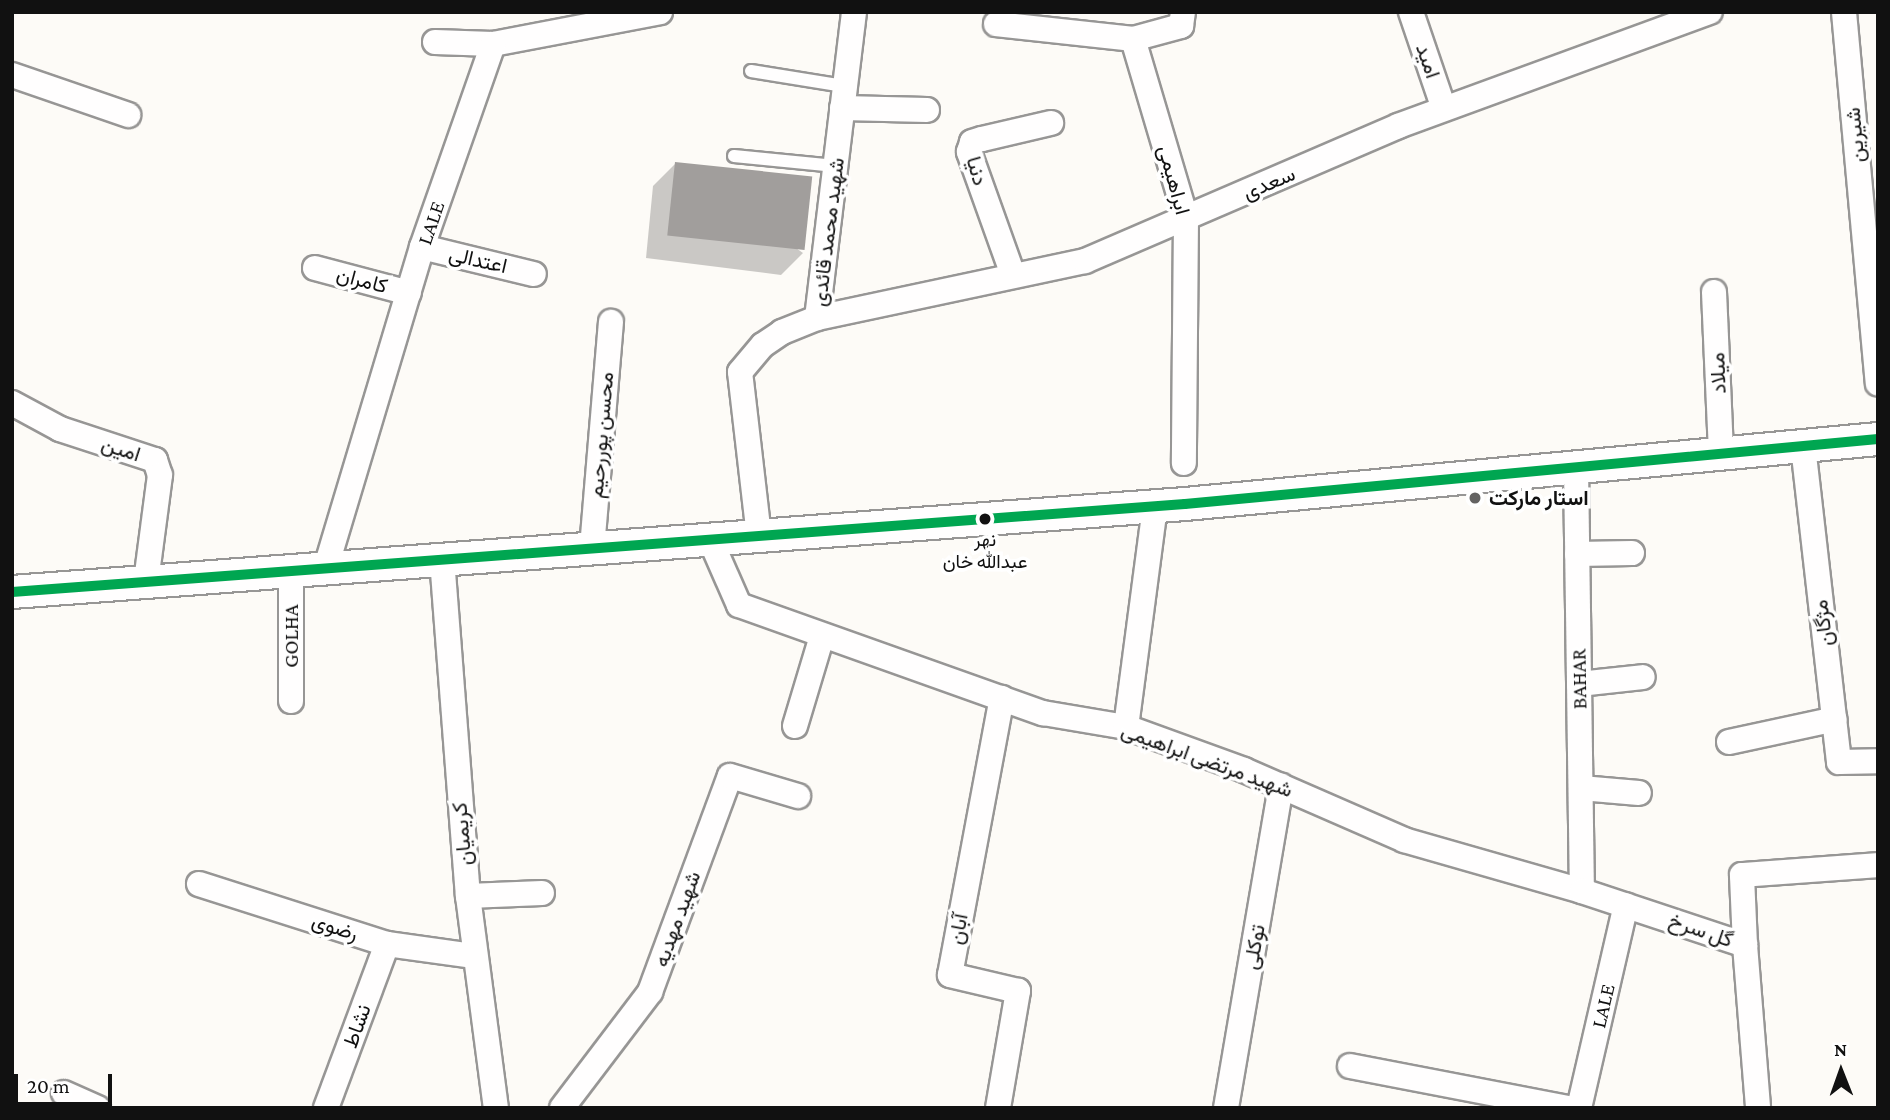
<!DOCTYPE html>
<meta charset="utf-8">
<style>
body{margin:0}
#map{position:relative;width:1890px;height:1120px;overflow:hidden;background:#fdfbf7;font-family:"Crimson Pro",Vazirmatn,serif}
div>[style]{position:absolute}
.shadow>*{inset:0;background:#0003}
.building>*{inset:0;background:#a19e9c;transform-origin:0 0}
.roads{filter:drop-shadow(2px 0 #979695) drop-shadow(-2px 0 #979695) drop-shadow(0 2px #979695) drop-shadow(0 -2px #979695)}
.service>*{height:12px;margin:-6px;padding:0 6px;transform-origin:6px;border-radius:6px;background:#fffefe}
.minor>*{height:24px;margin:-12px;padding:0 12px;transform-origin:12px;border-radius:12px;background:#fffefe}
.tertiary>*{height:32px;margin:-16px;padding:0 16px;transform-origin:16px;border-radius:16px;background:#fffefe}
.bus-1>*{height:10px;margin:-5px;padding:0 5px;transform-origin:5px;border-radius:5px;background:#00a651}
.dots>*{width:19px;height:19px;translate:-50% -50%;box-sizing:border-box;border:4px solid #fff;border-radius:50%}
span{translate:-50% -50%;white-space:nowrap;text-align:center;line-height:1.15;-webkit-text-stroke:7px #fff;paint-order:stroke}
.bus-label{font-size:19px;color:#111}
.street-label{font-size:21px;color:#111}
.poi-label{font-size:21px;color:#111;font-weight:700}
.left{translate:0 -50%;text-align:left}
.frame{position:absolute;inset:0;border:14px solid #111;pointer-events:none}
.north{position:absolute;left:1806px;top:1036px;width:70px;height:70px;-webkit-text-stroke:5px #fff;paint-order:stroke;rotate:359deg;font-size:19px;font-weight:700;line-height:28px;text-align:center;color:#111}
.north::after{content:'';display:block;margin:auto;width:24px;height:32px;background:#111;clip-path:polygon(50% 0,100% 100%,50% 72%,0 100%)}
.scale{position:absolute;left:14px;top:1074px;width:98px;height:32px;box-sizing:border-box;border:4px solid #111;border-top:0;padding-left:9px;font-size:21px;line-height:24px;white-space:nowrap;color:#111;-webkit-text-stroke:5px #fff;paint-order:stroke}
</style>
<div id="map">
<div class="shadow">
<div style="clip-path:polygon(676px 163px,803px 253px,781px 275px,646px 258px,653px 186px)"></div>
</div>
<div class="building">
<div style="left:675px;top:162px;width:138px;height:74px;rotate:6deg"></div>
</div>
<div class="roads">
<div class="service">
<div style="left:751px;top:71px;width:94px;rotate:9.2deg"></div>
<div style="left:734px;top:156px;width:102px;rotate:5.6deg"></div>
</div>
<div class="minor">
<div style="left:1411px;top:12px;width:102px;rotate:71.2deg"></div>
<div style="left:1844px;top:12px;width:373px;rotate:84.8deg"></div>
<div style="left:996px;top:24px;width:138px;rotate:6.2deg"></div>
<div style="left:1133px;top:39px;width:187px;rotate:73.5deg"></div>
<div style="left:1186px;top:218px;width:245px;rotate:90.5deg"></div>
<div style="left:1133px;top:39px;width:50px;rotate:-15.2deg"></div>
<div style="left:1181px;top:26px;width:14px;rotate:-82deg"></div>
<div style="left:435px;top:42px;width:58px;rotate:2deg"></div>
<div style="left:493px;top:44px;width:170px;rotate:-10.8deg"></div>
<div style="left:12px;top:75px;width:123px;rotate:19deg"></div>
<div style="left:842px;top:108px;width:85px;rotate:1.3deg"></div>
<div style="left:422px;top:247px;width:115px;rotate:13.6deg"></div>
<div style="left:315px;top:268px;width:97px;rotate:14.9deg"></div>
<div style="left:1013px;top:275px;width:131px;rotate:-109.7deg"></div>
<div style="left:969px;top:152px;width:10px;rotate:-73deg"></div>
<div style="left:972px;top:142px;width:10px;rotate:-17deg"></div>
<div style="left:982px;top:139px;width:71px;rotate:-13.1deg"></div>
<div style="left:1714px;top:292px;width:162px;rotate:87.5deg"></div>
<div style="left:817px;top:318px;width:274px;rotate:-12deg"></div>
<div style="left:1085px;top:261px;width:341px;rotate:-23.3deg"></div>
<div style="left:1398px;top:126px;width:332px;rotate:-20.1deg"></div>
<div style="left:12px;top:403px;width:55px;rotate:28.4deg"></div>
<div style="left:60px;top:429px;width:100px;rotate:18.1deg"></div>
<div style="left:155px;top:460px;width:16px;rotate:72deg"></div>
<div style="left:160px;top:475px;width:108px;rotate:97.5deg"></div>
<div style="left:1803px;top:446px;width:318px;rotate:83.5deg"></div>
<div style="left:1839px;top:762px;width:39px;rotate:-1deg"></div>
<div style="left:1576px;top:467px;width:424px;rotate:89.2deg"></div>
<div style="left:759px;top:536px;width:165px;rotate:-96.6deg"></div>
<div style="left:740px;top:372px;width:35px;rotate:-50deg"></div>
<div style="left:763px;top:345px;width:23px;rotate:-34deg"></div>
<div style="left:782px;top:332px;width:38px;rotate:-22deg"></div>
<div style="left:817px;top:318px;width:308px;rotate:-83.1deg"></div>
<div style="left:710px;top:539px;width:72px;rotate:66.3deg"></div>
<div style="left:739px;top:605px;width:323px;rotate:19.6deg"></div>
<div style="left:1043px;top:713px;width:84px;rotate:9.6deg"></div>
<div style="left:1126px;top:727px;width:126px;rotate:20deg"></div>
<div style="left:1244px;top:770px;width:175px;rotate:23.6deg"></div>
<div style="left:1404px;top:840px;width:185px;rotate:16deg"></div>
<div style="left:1582px;top:891px;width:172px;rotate:18.3deg"></div>
<div style="left:1745px;top:945px;width:164px;rotate:85.4deg"></div>
<div style="left:592px;top:548px;width:227px;rotate:-85.2deg"></div>
<div style="left:1577px;top:554px;width:55px;rotate:-1deg"></div>
<div style="left:442px;top:559px;width:338px;rotate:85.6deg"></div>
<div style="left:468px;top:896px;width:214px;rotate:82.5deg"></div>
<div style="left:326px;top:567px;width:334px;rotate:-73.3deg"></div>
<div style="left:422px;top:247px;width:215px;rotate:-70.7deg"></div>
<div style="left:1579px;top:684px;width:64px;rotate:-6.2deg"></div>
<div style="left:291px;top:701px;width:130px;rotate:-90deg"></div>
<div style="left:795px;top:726px;width:94px;rotate:-73.3deg"></div>
<div style="left:1126px;top:727px;width:223px;rotate:-82.5deg"></div>
<div style="left:1729px;top:742px;width:108px;rotate:-12.2deg"></div>
<div style="left:1581px;top:788px;width:58px;rotate:4.9deg"></div>
<div style="left:199px;top:884px;width:197px;rotate:17.7deg"></div>
<div style="left:387px;top:944px;width:88px;rotate:7.9deg"></div>
<div style="left:468px;top:896px;width:74px;rotate:-2.3deg"></div>
<div style="left:1745px;top:945px;width:70px;rotate:-92.5deg"></div>
<div style="left:1742px;top:875px;width:136px;rotate:-4.2deg"></div>
<div style="left:1350px;top:1066px;width:222px;rotate:10.9deg"></div>
<div style="left:64px;top:1093px;width:37px;rotate:24deg"></div>
<div style="left:326px;top:1108px;width:175px;rotate:-69.6deg"></div>
<div style="left:562px;top:1108px;width:146px;rotate:-52.8deg"></div>
<div style="left:650px;top:992px;width:230px;rotate:-69.7deg"></div>
<div style="left:730px;top:776px;width:71px;rotate:16.4deg"></div>
<div style="left:998px;top:1108px;width:119px;rotate:-80.3deg"></div>
<div style="left:1018px;top:991px;width:70px;rotate:-166.8deg"></div>
<div style="left:950px;top:975px;width:282px;rotate:-79.4deg"></div>
<div style="left:1226px;top:1108px;width:327px;rotate:-80.3deg"></div>
<div style="left:1579px;top:1108px;width:208px;rotate:-77deg"></div>
</div>
<div class="tertiary">
<div style="left:12px;top:592px;width:1176px;rotate:-4.29deg"></div>
<div style="left:1185px;top:504px;width:696px;rotate:-5.36deg"></div>
</div>
</div>
<div class="bus-1">
<div style="left:12px;top:592px;width:1176px;rotate:-4.29deg"></div>
<div style="left:1185px;top:504px;width:696px;rotate:-5.36deg"></div>
</div>
<div class="dots">
<div style="left:1475px;top:498px;background:#646362"></div>
<div style="left:985px;top:519px;background:#111"></div>
</div>
<div class="bus-label">
<span style="left:985px;top:551px">نهر<br>عبدالله خان</span>
</div>
<div class="street-label">
<span style="left:1428px;top:61px;rotate:71deg">امید</span>
<span style="left:1855px;top:135px;rotate:-95deg">شیرین</span>
<span style="left:977px;top:171px;rotate:74deg">دنیا</span>
<span style="left:1174px;top:180px;rotate:75deg">ابراهیمی</span>
<span style="left:1269px;top:183px;rotate:-23deg">سعدی</span>
<span style="left:431px;top:223px;rotate:-71deg">LALE</span>
<span style="left:828px;top:232px;rotate:-83deg">شهید محمد قائدی</span>
<span style="left:478px;top:260px;rotate:13deg">اعتدالی</span>
<span style="left:362px;top:280px;rotate:15deg">کامران</span>
<span style="left:1718px;top:373px;rotate:-92deg">میلاد</span>
<span style="left:601px;top:435px;rotate:-85deg">محسن پوررحیم</span>
<span style="left:121px;top:449px;rotate:18deg">امین</span>
<span style="left:1823px;top:623px;rotate:-97deg">مژگان</span>
<span style="left:291px;top:636px;rotate:-90deg">GOLHA</span>
<span style="left:1579px;top:679px;rotate:-91deg">BAHAR</span>
<span style="left:1207px;top:760px;rotate:20deg">شهید مرتضی ابراهیمی</span>
<span style="left:462px;top:834px;rotate:-95deg">کریمیان</span>
<span style="left:677px;top:919px;rotate:-70deg">شهید مهدیه</span>
<span style="left:335px;top:927px;rotate:18deg">رضوی</span>
<span style="left:958px;top:929px;rotate:-79deg">آبان</span>
<span style="left:1701px;top:930px;rotate:19deg">گل سرخ</span>
<span style="left:1254px;top:947px;rotate:-80deg">توکلی</span>
<span style="left:1603px;top:1006px;rotate:-77deg">LALE</span>
<span style="left:357px;top:1026px;rotate:-70deg">نشاط</span>
</div>
<div class="poi-label">
<span class="left" style="left:1489px;top:498px">استار مارکت</span>
</div>
<div class="frame"></div>
<div class="north">N</div>
<div class="scale">20 m</div>
</div>
